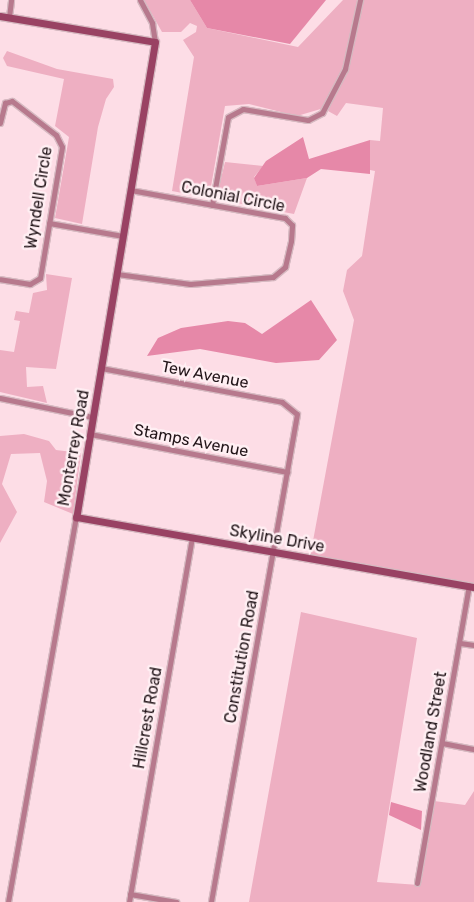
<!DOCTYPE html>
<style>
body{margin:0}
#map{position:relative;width:474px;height:902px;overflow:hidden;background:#fddde6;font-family:Rubik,sans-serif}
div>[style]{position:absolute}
.green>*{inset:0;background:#eeafc2}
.water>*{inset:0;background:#e688a8}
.roads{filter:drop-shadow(1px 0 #d6b9c1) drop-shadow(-1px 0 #d6b9c1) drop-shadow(0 1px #d6b9c1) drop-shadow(0 -1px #d6b9c1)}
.street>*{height:5px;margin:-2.5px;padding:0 2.5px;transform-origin:2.5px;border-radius:2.5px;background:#b7798d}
.secondary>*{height:7px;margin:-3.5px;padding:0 3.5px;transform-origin:3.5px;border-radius:3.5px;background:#994263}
span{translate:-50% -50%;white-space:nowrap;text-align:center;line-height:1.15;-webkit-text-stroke:5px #ffeff3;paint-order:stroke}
.street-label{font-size:16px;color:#221519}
</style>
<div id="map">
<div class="green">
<div style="clip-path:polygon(144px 0,190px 0,207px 28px,298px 47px,343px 0,358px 0,344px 67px,324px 108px,297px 116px,249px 104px,225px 106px,209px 198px,172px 191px,194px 57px,183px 40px,196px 32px,197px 26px,190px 23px,181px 32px,162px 32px)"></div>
<div style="clip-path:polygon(362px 0,474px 0,474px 584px,310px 557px,354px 320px,343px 291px,347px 270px,362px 256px,375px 171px,370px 170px,370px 140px,380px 141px,383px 108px,346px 103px,337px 116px,328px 111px,350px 62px)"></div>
<div style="clip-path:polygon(7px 51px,57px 69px,113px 79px,114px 87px,106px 99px,98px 127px,82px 224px,55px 218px,69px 137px,55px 126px,64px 79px,7px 66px,3px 58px)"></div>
<div style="clip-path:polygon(225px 162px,263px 166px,254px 177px,257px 186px,307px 178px,294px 214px,216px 199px)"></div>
<div style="clip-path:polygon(46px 274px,72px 278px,56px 369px,26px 367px,27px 387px,43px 386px,47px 403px,0 392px,0 350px,14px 352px,20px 321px,14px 320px,16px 311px,29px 313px,33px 293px,47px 290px)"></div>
<div style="clip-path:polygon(24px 434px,49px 441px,56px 450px,81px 453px,73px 514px,44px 502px,47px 481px,40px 453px,11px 454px,2px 484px,17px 512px,0 543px,0 436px)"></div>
<div style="clip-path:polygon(301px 612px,417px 638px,377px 882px,419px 885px,434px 801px,465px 805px,474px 791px,474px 902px,249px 902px)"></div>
</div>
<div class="water">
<div style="clip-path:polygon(190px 0,326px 0,290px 44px,207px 28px)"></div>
<div style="clip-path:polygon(303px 137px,309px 159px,370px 140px,370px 174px,321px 169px,307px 178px,257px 186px,254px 178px,266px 161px)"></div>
<div style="clip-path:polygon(311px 300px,337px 340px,319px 360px,276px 363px,200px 349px,147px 356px,158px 338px,181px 328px,228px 321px,245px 323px,262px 334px)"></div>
<div style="clip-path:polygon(391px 802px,422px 811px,421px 830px,389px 815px)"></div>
</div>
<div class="roads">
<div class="street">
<div style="left:140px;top:0;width:26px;rotate:62deg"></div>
<div style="left:152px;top:23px;width:19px;rotate:81deg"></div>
<div style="left:9px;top:17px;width:17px;rotate:-83deg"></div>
<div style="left:0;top:123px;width:21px;rotate:-76deg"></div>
<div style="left:5px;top:103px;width:7px;rotate:-16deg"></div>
<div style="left:12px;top:101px;width:56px;rotate:37.7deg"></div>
<div style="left:56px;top:135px;width:13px;rotate:63deg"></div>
<div style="left:62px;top:147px;width:133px;rotate:99.5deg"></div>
<div style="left:40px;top:278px;width:12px;rotate:149deg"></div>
<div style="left:30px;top:284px;width:30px;rotate:-171deg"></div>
<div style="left:212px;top:205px;width:89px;rotate:-79.7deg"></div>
<div style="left:228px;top:117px;width:17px;rotate:-28deg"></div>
<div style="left:243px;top:109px;width:66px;rotate:9.6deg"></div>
<div style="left:308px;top:120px;width:16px;rotate:-27deg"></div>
<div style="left:322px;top:113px;width:50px;rotate:-62.4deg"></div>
<div style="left:345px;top:69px;width:71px;rotate:-77.7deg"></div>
<div style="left:49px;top:223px;width:75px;rotate:10deg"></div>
<div style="left:117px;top:274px;width:74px;rotate:7.8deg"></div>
<div style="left:190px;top:284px;width:83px;rotate:-4.8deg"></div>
<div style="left:273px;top:277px;width:16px;rotate:-40deg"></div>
<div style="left:285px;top:267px;width:27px;rotate:-77deg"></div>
<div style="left:291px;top:241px;width:16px;rotate:-86deg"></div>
<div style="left:292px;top:225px;width:10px;rotate:-135deg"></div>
<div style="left:285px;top:218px;width:157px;rotate:-169.7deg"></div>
<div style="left:101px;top:368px;width:184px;rotate:10.6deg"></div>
<div style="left:282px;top:402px;width:19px;rotate:39deg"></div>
<div style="left:297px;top:414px;width:496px;rotate:100deg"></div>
<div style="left:0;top:398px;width:94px;rotate:11.7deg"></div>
<div style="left:90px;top:434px;width:201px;rotate:10.9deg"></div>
<div style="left:460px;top:643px;width:14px;rotate:8deg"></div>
<div style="left:442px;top:743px;width:33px;rotate:11deg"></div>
<div style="left:417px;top:883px;width:302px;rotate:-80.1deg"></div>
<div style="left:130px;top:894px;width:47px;rotate:9.9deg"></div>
<div style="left:8px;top:902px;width:391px;rotate:-80deg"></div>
<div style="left:129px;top:902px;width:369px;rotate:-80.2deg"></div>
</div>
<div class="secondary">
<div style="left:0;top:16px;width:157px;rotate:9.5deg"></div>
<div style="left:155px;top:42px;width:482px;rotate:99.4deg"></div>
<div style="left:76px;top:517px;width:404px;rotate:10deg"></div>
</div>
</div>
<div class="street-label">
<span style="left:233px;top:197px;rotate:11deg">Colonial Circle</span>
<span style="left:39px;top:198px;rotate:-81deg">Wyndell Circle</span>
<span style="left:205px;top:375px;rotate:11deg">Tew Avenue</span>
<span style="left:191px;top:441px;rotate:11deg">Stamps Avenue</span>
<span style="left:74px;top:448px;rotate:-80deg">Monterrey Road</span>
<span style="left:277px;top:539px;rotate:10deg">Skyline Drive</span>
<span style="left:242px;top:657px;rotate:-80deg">Constitution Road</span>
<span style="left:148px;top:718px;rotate:-80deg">Hillcrest Road</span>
<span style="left:431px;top:732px;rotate:-80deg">Woodland Street</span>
</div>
</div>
